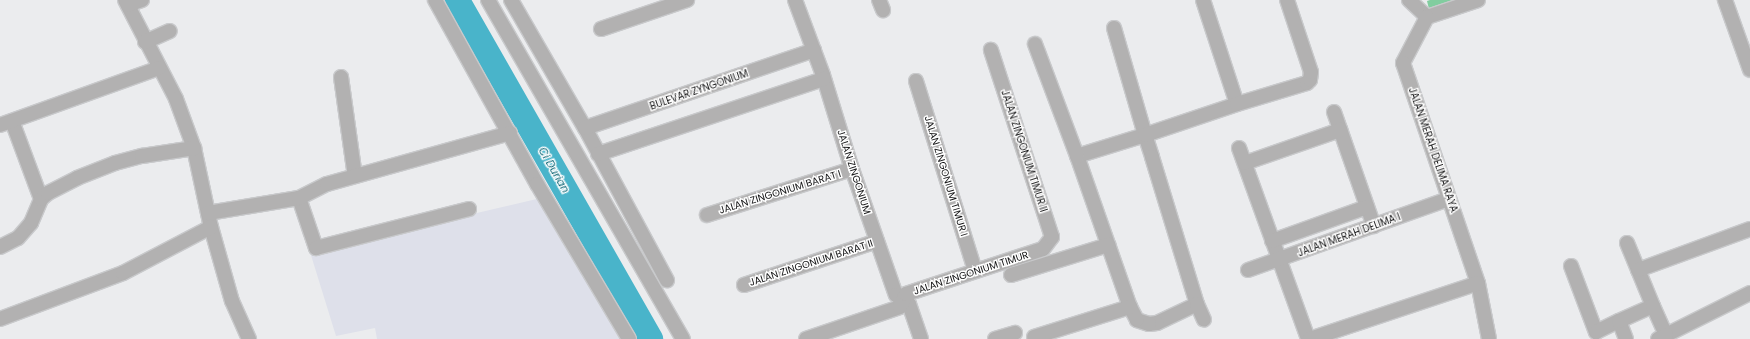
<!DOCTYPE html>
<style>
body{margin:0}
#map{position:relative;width:1750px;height:339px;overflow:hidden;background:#ebecee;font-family:Poppins,sans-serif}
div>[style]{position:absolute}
.built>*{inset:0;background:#dee0ea}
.green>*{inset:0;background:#81cd9f}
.river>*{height:25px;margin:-12.5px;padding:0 12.5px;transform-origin:12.5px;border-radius:12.5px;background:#49b4ca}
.roads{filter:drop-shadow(1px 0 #c8c9cb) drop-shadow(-1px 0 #c8c9cb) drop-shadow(0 1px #c8c9cb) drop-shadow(0 -1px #c8c9cb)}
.minor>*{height:14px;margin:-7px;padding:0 7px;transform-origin:7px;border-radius:7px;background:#b2b1b1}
span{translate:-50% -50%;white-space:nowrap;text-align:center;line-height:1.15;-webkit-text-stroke:3px #fff;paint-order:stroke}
.street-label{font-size:10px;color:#121213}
.water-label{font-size:11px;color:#016070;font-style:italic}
</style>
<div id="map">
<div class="built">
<div style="clip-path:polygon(541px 198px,625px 339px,377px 339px,375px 328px,336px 336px,310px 252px)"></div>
</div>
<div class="green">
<div style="clip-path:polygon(1430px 0,1458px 0,1429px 9px,1427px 1px)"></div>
</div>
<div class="river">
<div style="left:457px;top:0;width:390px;rotate:60.3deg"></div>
</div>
<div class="roads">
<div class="minor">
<div style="left:125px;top:0;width:111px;rotate:62.7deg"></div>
<div style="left:176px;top:99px;width:52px;rotate:69.8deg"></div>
<div style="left:194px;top:148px;width:81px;rotate:77.9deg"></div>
<div style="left:211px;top:227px;width:77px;rotate:74.2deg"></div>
<div style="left:232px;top:301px;width:42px;rotate:65.9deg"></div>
<div style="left:435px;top:0;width:210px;rotate:61deg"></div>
<div style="left:537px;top:184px;width:180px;rotate:59.3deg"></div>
<div style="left:488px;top:0;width:391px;rotate:60.1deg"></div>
<div style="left:511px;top:0;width:148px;rotate:60deg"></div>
<div style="left:585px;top:128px;width:173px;rotate:61.7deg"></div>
<div style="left:795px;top:0;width:80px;rotate:69.5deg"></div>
<div style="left:823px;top:75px;width:98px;rotate:72.9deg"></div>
<div style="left:852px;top:169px;width:133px;rotate:70.8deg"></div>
<div style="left:896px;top:295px;width:16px;rotate:35deg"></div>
<div style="left:909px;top:304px;width:37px;rotate:71deg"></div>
<div style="left:879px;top:0;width:11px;rotate:68deg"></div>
<div style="left:1203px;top:0;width:109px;rotate:71.9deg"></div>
<div style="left:1409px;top:0;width:25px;rotate:43deg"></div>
<div style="left:1478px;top:0;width:54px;rotate:161.6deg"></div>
<div style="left:1427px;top:17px;width:52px;rotate:117.6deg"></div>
<div style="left:1403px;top:63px;width:232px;rotate:71.2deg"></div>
<div style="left:1478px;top:283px;width:57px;rotate:78.9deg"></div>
<div style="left:1725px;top:0;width:74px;rotate:70.3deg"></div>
<div style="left:128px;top:5px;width:15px;rotate:-20deg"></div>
<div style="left:1114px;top:28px;width:111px;rotate:73.8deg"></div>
<div style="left:1145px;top:135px;width:23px;rotate:72deg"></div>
<div style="left:1152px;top:157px;width:154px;rotate:73deg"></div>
<div style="left:1197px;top:304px;width:44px;rotate:154.6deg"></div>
<div style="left:1157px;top:323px;width:8px;rotate:173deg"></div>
<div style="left:1149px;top:324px;width:13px;rotate:-162deg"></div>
<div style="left:1137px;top:320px;width:15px;rotate:-118deg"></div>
<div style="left:1130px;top:307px;width:160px;rotate:-109.3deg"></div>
<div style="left:1077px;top:156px;width:71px;rotate:-17.2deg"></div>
<div style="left:1145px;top:135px;width:97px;rotate:-18.6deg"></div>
<div style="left:1237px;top:104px;width:73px;rotate:-16.7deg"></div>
<div style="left:1307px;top:83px;width:4px;rotate:-45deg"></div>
<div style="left:1310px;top:80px;width:8px;rotate:-83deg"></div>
<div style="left:1311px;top:72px;width:76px;rotate:-108.4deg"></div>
<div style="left:601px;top:29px;width:91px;rotate:-18.6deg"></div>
<div style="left:145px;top:42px;width:27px;rotate:-24deg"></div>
<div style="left:1035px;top:44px;width:120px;rotate:69.4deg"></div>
<div style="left:341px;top:77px;width:100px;rotate:82deg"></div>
<div style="left:916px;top:81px;width:199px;rotate:72.7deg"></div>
<div style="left:1334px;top:112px;width:121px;rotate:70.7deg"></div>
<div style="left:12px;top:121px;width:83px;rotate:69.6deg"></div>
<div style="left:0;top:125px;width:169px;rotate:-19.7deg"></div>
<div style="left:585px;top:128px;width:242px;rotate:-18.8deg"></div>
<div style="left:1239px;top:148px;width:203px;rotate:70.1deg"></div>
<div style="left:598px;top:154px;width:238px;rotate:-18.4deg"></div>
<div style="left:1245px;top:163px;width:101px;rotate:-19.2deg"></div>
<div style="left:299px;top:198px;width:53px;rotate:71.2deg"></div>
<div style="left:316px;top:248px;width:158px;rotate:-14.3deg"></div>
<div style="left:208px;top:213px;width:92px;rotate:-9.4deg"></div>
<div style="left:299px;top:198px;width:31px;rotate:-27deg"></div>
<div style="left:327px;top:184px;width:190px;rotate:-15.6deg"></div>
<div style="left:707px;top:215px;width:152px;rotate:-17.6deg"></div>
<div style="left:1272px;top:241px;width:101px;rotate:-19.7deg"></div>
<div style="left:1627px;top:243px;width:68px;rotate:67.6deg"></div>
<div style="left:0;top:247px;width:20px;rotate:-27deg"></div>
<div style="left:18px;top:238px;width:20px;rotate:-49deg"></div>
<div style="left:31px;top:223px;width:26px;rotate:-67deg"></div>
<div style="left:41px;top:199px;width:9px;rotate:-41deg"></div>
<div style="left:48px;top:193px;width:33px;rotate:-27deg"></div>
<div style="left:77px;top:178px;width:41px;rotate:-21.5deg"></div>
<div style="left:115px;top:163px;width:28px;rotate:-15deg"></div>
<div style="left:142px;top:156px;width:53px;rotate:-8.7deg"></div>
<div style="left:1571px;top:266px;width:71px;rotate:69.3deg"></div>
<div style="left:1596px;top:332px;width:25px;rotate:-26deg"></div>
<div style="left:1248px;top:270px;width:213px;rotate:-19.5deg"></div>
<div style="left:1638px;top:270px;width:119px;rotate:-20.1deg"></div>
<div style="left:1011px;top:275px;width:102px;rotate:-17.2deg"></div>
<div style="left:744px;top:285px;width:140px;rotate:-18.3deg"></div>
<div style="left:1197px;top:304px;width:17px;rotate:66deg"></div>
<div style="left:0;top:319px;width:131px;rotate:-20.5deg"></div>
<div style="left:123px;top:273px;width:99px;rotate:-27.6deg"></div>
<div style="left:1666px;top:335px;width:94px;rotate:-26.6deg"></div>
<div style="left:1034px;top:337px;width:101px;rotate:-17.4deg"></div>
<div style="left:806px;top:339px;width:99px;rotate:-18.8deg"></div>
<div style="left:900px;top:307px;width:14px;rotate:-65deg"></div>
<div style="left:906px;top:294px;width:144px;rotate:-18.2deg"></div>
<div style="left:1043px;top:249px;width:15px;rotate:-53deg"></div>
<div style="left:1052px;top:237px;width:197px;rotate:-108.1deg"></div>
<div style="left:995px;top:339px;width:21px;rotate:-17deg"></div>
<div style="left:1310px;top:339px;width:177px;rotate:-18.4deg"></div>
<div style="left:1626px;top:339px;width:19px;rotate:-111deg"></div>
<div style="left:1619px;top:321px;width:37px;rotate:-24deg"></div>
<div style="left:1653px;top:306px;width:32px;rotate:66deg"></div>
<div style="left:1666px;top:335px;width:9px;rotate:153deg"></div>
</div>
</div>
<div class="street-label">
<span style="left:699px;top:90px;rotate:-19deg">BULEVAR ZYNGONIUM</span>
<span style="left:1433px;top:150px;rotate:71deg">JALAN MERAH DELIMA RAYA</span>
<span style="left:1024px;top:151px;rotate:72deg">JALAN ZINGONIUM TIMUR II</span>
<span style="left:854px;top:172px;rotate:72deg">JALAN ZINGONIUM</span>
<span style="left:946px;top:176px;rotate:73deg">JALAN ZINGONIUM TIMUR I</span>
<span style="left:780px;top:192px;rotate:-17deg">JALAN ZINGONIUM BARAT I</span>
<span style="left:1349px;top:235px;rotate:-20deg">JALAN MERAH DELIMA I</span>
<span style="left:811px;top:263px;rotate:-18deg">JALAN ZINGONIUM BARAT II</span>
<span style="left:971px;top:273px;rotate:-18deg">JALAN ZINGONIUM TIMUR</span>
</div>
<div class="water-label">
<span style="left:554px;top:170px;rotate:60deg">Ci Durian</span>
</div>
</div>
